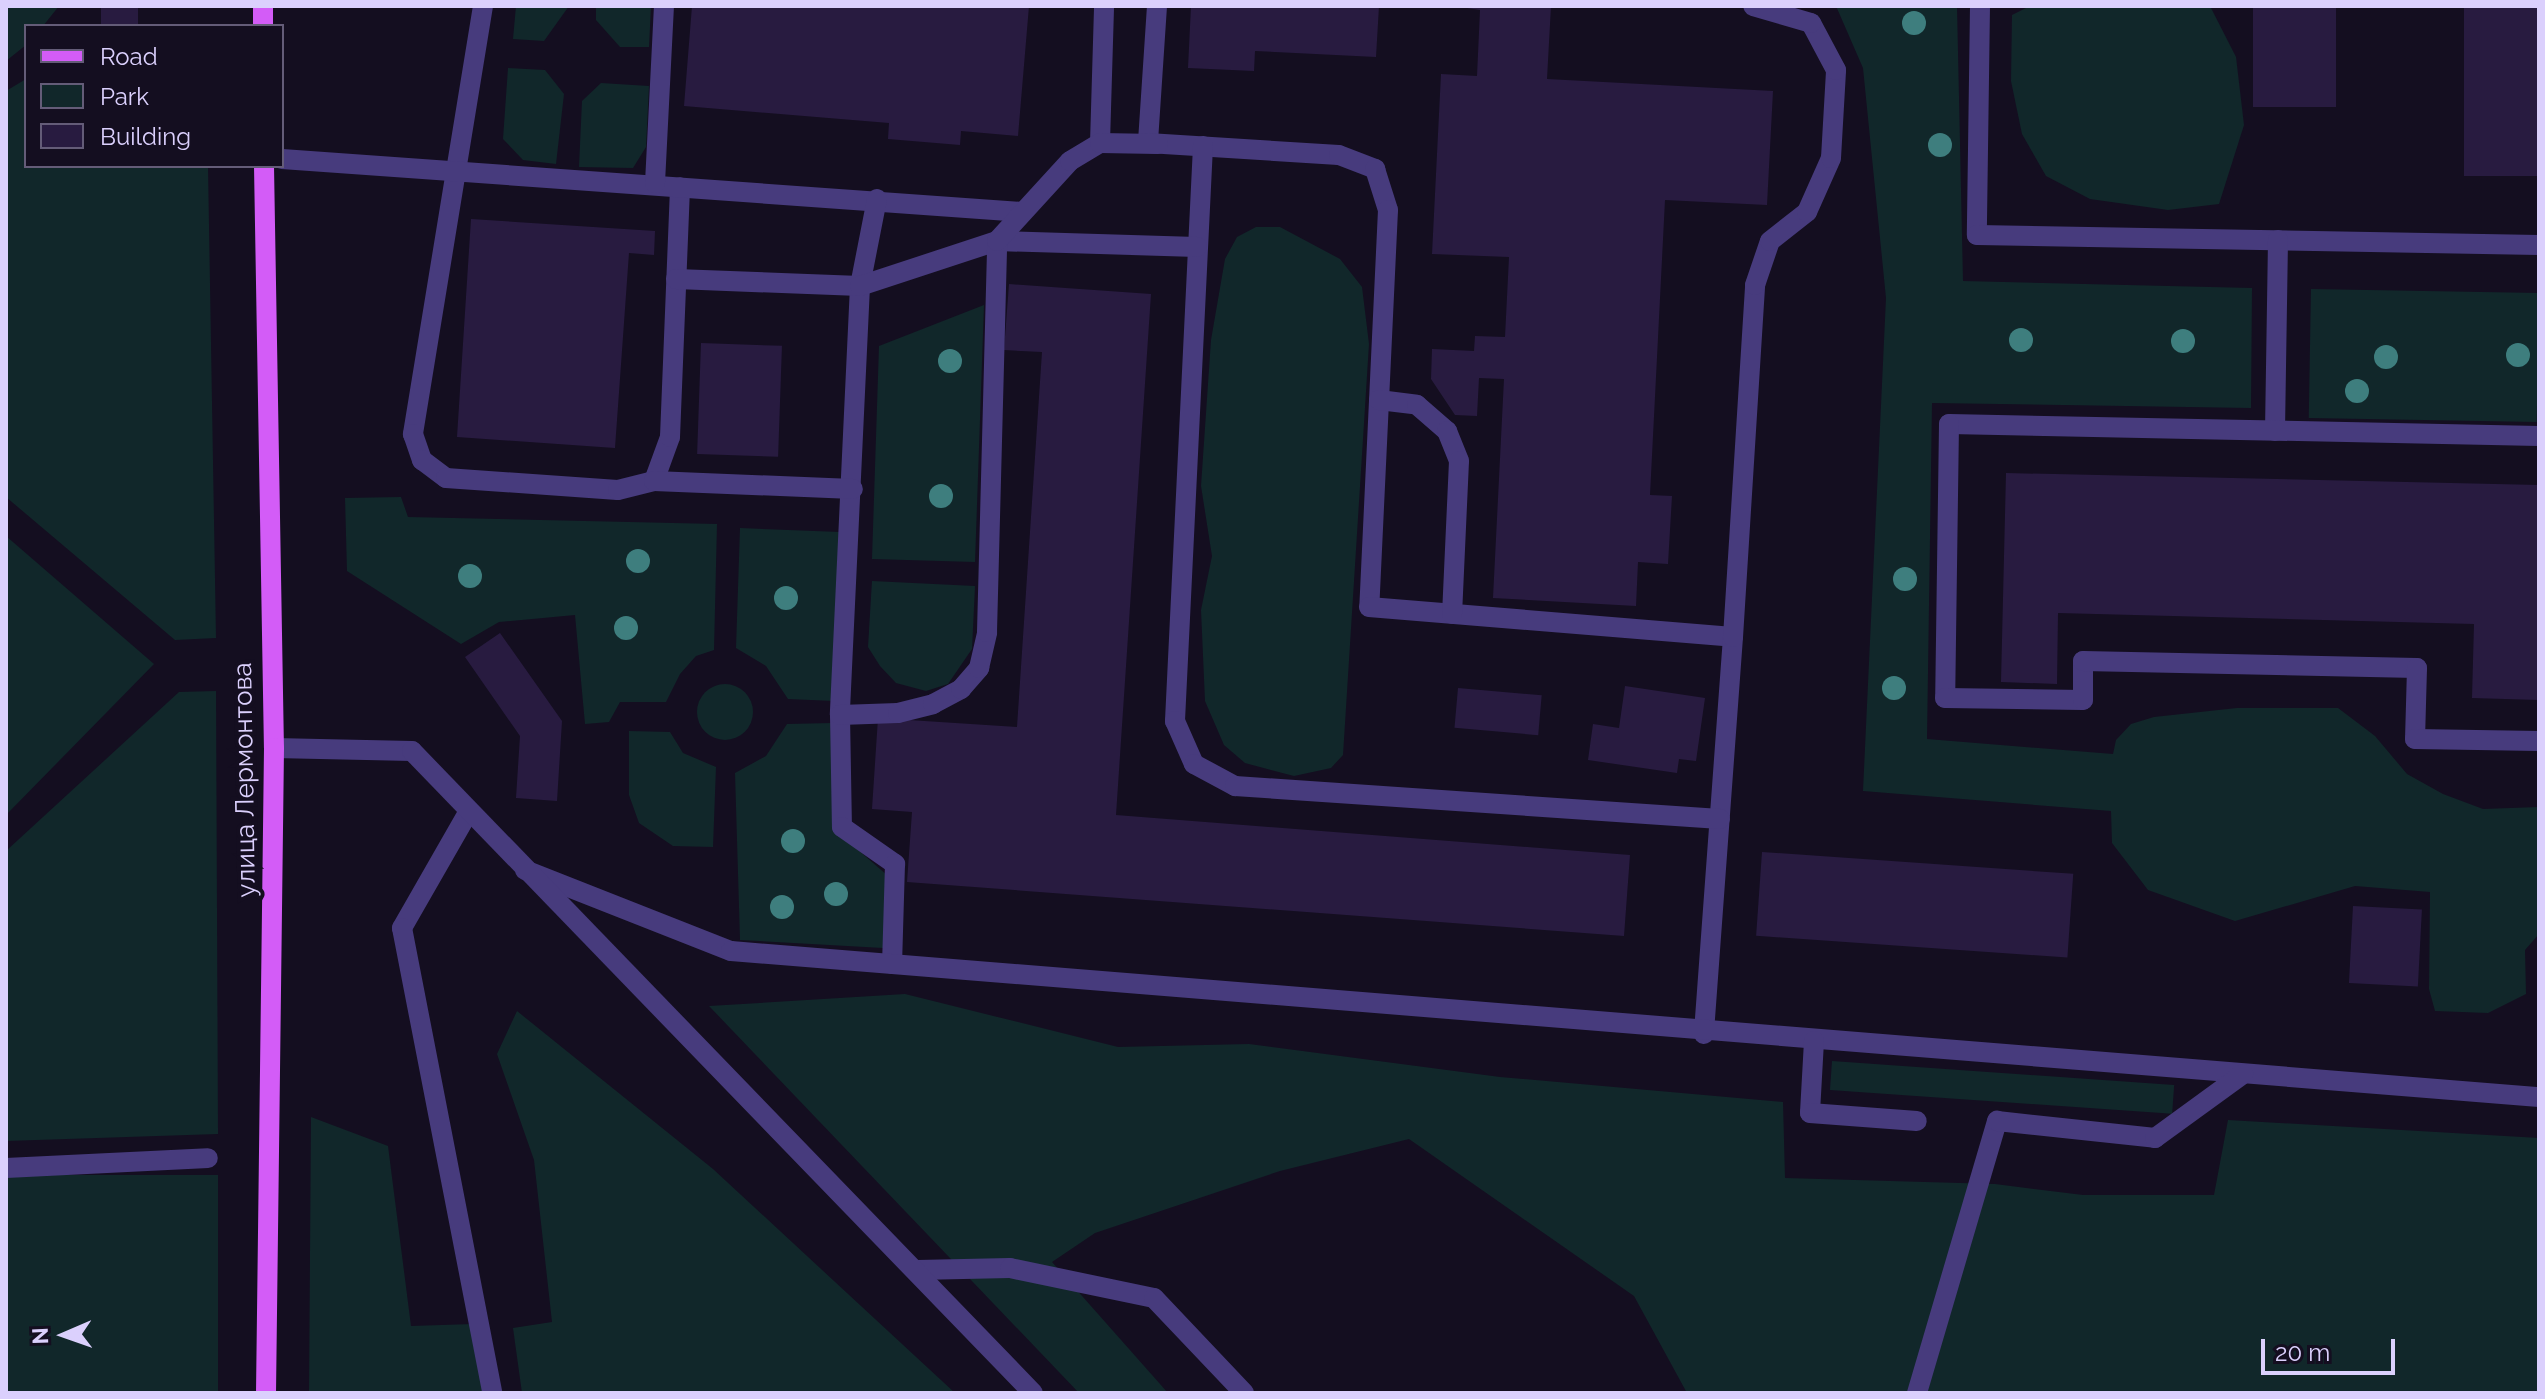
<!DOCTYPE html>
<meta charset="utf-8">
<style>
body{margin:0}
#map{position:relative;width:2545px;height:1399px;overflow:hidden;background:#140e20;font-family:Raleway,sans-serif}
div>[style]{position:absolute}
.green>*{inset:0;background:#11272a;transform-origin:0 0}
.round{border-radius:50%}
.building>*{inset:0;background:#281b40;transform-origin:0 0}
.service>*{height:20px;margin:-10px;padding:0 10px;transform-origin:10px;border-radius:10px;background:#473b7d}
.minor>*{height:20px;margin:-10px;padding:0 10px;transform-origin:10px;border-radius:10px;background:#473b7d}
.primary>*{height:20px;margin:-10px;padding:0 10px;transform-origin:10px;border-radius:10px;background:#d35cf7}
.trees>*{width:24px;height:24px;margin:-12px;border-radius:50%;background:#3e7e7e}
span{translate:-50% -50%;white-space:nowrap;text-align:center;line-height:1.15;-webkit-text-stroke:8px #140e20;paint-order:stroke}
.street-label{font-size:26px;color:#dbd0fd}
.frame{position:absolute;inset:0;border:8px solid #dbd0fd;pointer-events:none}
.legend{position:absolute;left:24px;top:24px;width:260px;height:144px;box-sizing:border-box;background:#140e20;border:2px solid #645c78;margin:0;padding:10px 14px;list-style:none;font-size:24px;color:#dbd0fd}
.legend li{display:flex;align-items:center;gap:16px;height:40px}
.legend b{width:40px;border:2px solid #645c78}
.north{position:absolute;left:24px;top:1295px;width:80px;height:80px;-webkit-text-stroke:6px #140e20;paint-order:stroke;rotate:268deg;font-size:22px;font-weight:700;line-height:32px;text-align:center;color:#dbd0fd}
.north::after{content:'';display:block;margin:auto;width:28px;height:36px;background:#dbd0fd;clip-path:polygon(50% 0,100% 100%,50% 72%,0 100%)}
.scale{position:absolute;left:2261px;top:1339px;width:134px;height:36px;box-sizing:border-box;border:4px solid #dbd0fd;border-top:0;padding-left:10px;font-size:24px;line-height:28px;white-space:nowrap;color:#dbd0fd;-webkit-text-stroke:6px #140e20;paint-order:stroke}
</style>
<div id="map">
<div class="green">
<div style="clip-path:polygon(6px 6px,59px 6px,43px 26px,26px 26px,26px 45px,6px 61px)"></div>
<div style="clip-path:polygon(516px 6px,569px 6px,544px 41px,513px 39px)"></div>
<div style="clip-path:polygon(596px 6px,651px 6px,649px 47px,620px 47px,596px 20px)"></div>
<div style="clip-path:polygon(1836px 6px,1957px 6px,1963px 281px,2252px 288px,2251px 408px,1932px 403px,1927px 739px,2113px 754px,2116px 740px,2131px 724px,2154px 717px,2237px 708px,2338px 708px,2375px 736px,2407px 774px,2443px 794px,2483px 809px,2539px 807px,2539px 934px,2525px 950px,2526px 994px,2488px 1013px,2435px 1011px,2429px 989px,2430px 892px,2355px 886px,2235px 921px,2148px 890px,2112px 843px,2111px 811px,1863px 791px,1886px 298px,1863px 68px)"></div>
<div style="clip-path:polygon(2030px 6px,2210px 6px,2236px 57px,2244px 125px,2219px 204px,2168px 210px,2090px 199px,2046px 176px,2022px 134px,2011px 81px,2012px 15px)"></div>
<div style="clip-path:polygon(508px 68px,545px 70px,564px 94px,556px 164px,523px 160px,503px 139px)"></div>
<div style="clip-path:polygon(26px 79px,26px 166px,208px 166px,216px 638px,175px 640px,6px 497px,6px 91px)"></div>
<div style="clip-path:polygon(601px 83px,649px 86px,646px 147px,633px 168px,579px 167px,582px 101px)"></div>
<div style="clip-path:polygon(1256px 227px,1280px 227px,1340px 259px,1362px 287px,1369px 344px,1343px 755px,1331px 768px,1294px 776px,1245px 763px,1224px 745px,1205px 701px,1201px 610px,1212px 556px,1201px 486px,1211px 340px,1225px 259px,1237px 237px)"></div>
<div style="left:2311px;top:289px;width:228px;height:129px;rotate:1deg"></div>
<div style="clip-path:polygon(984px 305px,975px 562px,872px 559px,879px 346px)"></div>
<div style="clip-path:polygon(401px 497px,408px 517px,717px 524px,714px 650px,696px 656px,680px 674px,666px 702px,620px 702px,609px 722px,585px 724px,575px 615px,499px 622px,461px 644px,347px 571px,345px 498px)"></div>
<div style="clip-path:polygon(740px 528px,840px 532px,834px 701px,788px 699px,766px 666px,736px 648px)"></div>
<div style="clip-path:polygon(6px 536px,154px 664px,6px 815px)"></div>
<div style="clip-path:polygon(872px 581px,975px 586px,972px 649px,948px 684px,926px 691px,896px 683px,880px 666px,868px 647px)"></div>
<div class="round" style="left:697px;top:684px;width:56px;height:56px"></div>
<div style="clip-path:polygon(216px 691px,218px 1134px,6px 1141px,6px 851px,179px 692px)"></div>
<div style="clip-path:polygon(833px 723px,841px 835px,888px 876px,883px 948px,740px 940px,735px 773px,766px 756px,787px 724px)"></div>
<div style="clip-path:polygon(629px 731px,670px 732px,683px 753px,716px 767px,713px 847px,673px 846px,639px 823px,629px 795px)"></div>
<div style="clip-path:polygon(905px 994px,1118px 1047px,1249px 1044px,1500px 1077px,1783px 1102px,1785px 1178px,1995px 1184px,2083px 1195px,2214px 1195px,2228px 1120px,2539px 1138px,2539px 1393px,1687px 1393px,1634px 1296px,1409px 1139px,1280px 1171px,1095px 1233px,1052px 1262px,1168px 1393px,1079px 1393px,709px 1006px)"></div>
<div style="clip-path:polygon(517px 1011px,713px 1169px,955px 1393px,522px 1393px,513px 1328px,552px 1322px,534px 1160px,497px 1054px)"></div>
<div style="left:1832px;top:1061px;width:343px;height:29px;rotate:4deg"></div>
<div style="clip-path:polygon(311px 1117px,388px 1146px,411px 1326px,473px 1324px,485px 1393px,309px 1393px)"></div>
<div style="left:218px;top:1175px;width:218px;height:212px;rotate:90deg"></div>
</div>
<div class="building">
<div style="left:101px;top:6px;width:37px;height:20px"></div>
<div style="clip-path:polygon(692px 6px,1029px 6px,1018px 136px,961px 131px,960px 145px,888px 139px,889px 123px,684px 106px)"></div>
<div style="clip-path:polygon(1191px 6px,1379px 6px,1376px 57px,1255px 51px,1254px 71px,1188px 68px)"></div>
<div style="clip-path:polygon(1454px 6px,1551px 6px,1547px 79px,1773px 91px,1767px 205px,1665px 200px,1650px 495px,1672px 496px,1668px 564px,1638px 562px,1636px 606px,1493px 598px,1504px 379px,1479px 378px,1477px 416px,1455px 415px,1431px 379px,1432px 349px,1474px 351px,1475px 336px,1505px 337px,1509px 257px,1432px 254px,1441px 74px,1477px 76px,1480px 10px)"></div>
<div style="left:2253px;top:6px;width:83px;height:101px"></div>
<div style="left:2464px;top:6px;width:75px;height:170px"></div>
<div style="clip-path:polygon(471px 219px,655px 231px,654px 255px,629px 253px,615px 448px,457px 437px)"></div>
<div style="clip-path:polygon(1009px 284px,1151px 294px,1116px 815px,1630px 855px,1624px 936px,907px 882px,912px 812px,872px 809px,878px 718px,1017px 727px,1042px 352px,1004px 350px)"></div>
<div style="left:701px;top:343px;width:81px;height:111px;rotate:2deg"></div>
<div style="clip-path:polygon(2006px 473px,2539px 485px,2539px 700px,2472px 698px,2474px 624px,2058px 613px,2057px 684px,2001px 682px)"></div>
<div style="clip-path:polygon(500px 633px,562px 721px,557px 801px,516px 798px,520px 736px,465px 657px)"></div>
<div style="clip-path:polygon(1625px 686px,1705px 698px,1696px 761px,1679px 759px,1677px 773px,1588px 760px,1593px 724px,1619px 728px)"></div>
<div style="left:1458px;top:688px;width:84px;height:40px;rotate:5deg"></div>
<div style="left:1762px;top:852px;width:312px;height:84px;rotate:4deg"></div>
<div style="left:2353px;top:906px;width:69px;height:77px;rotate:3deg"></div>
</div>
<div class="service">
<div style="left:483px;top:6px;width:434px;rotate:99.3deg"></div>
<div style="left:413px;top:434px;width:28px;rotate:71deg"></div>
<div style="left:422px;top:460px;width:30px;rotate:37deg"></div>
<div style="left:446px;top:478px;width:172px;rotate:4deg"></div>
<div style="left:618px;top:490px;width:37px;rotate:-14deg"></div>
<div style="left:654px;top:481px;width:47px;rotate:-70deg"></div>
<div style="left:670px;top:437px;width:250px;rotate:-87.7deg"></div>
<div style="left:1157px;top:6px;width:137px;rotate:93.8deg"></div>
<div style="left:1148px;top:143px;width:191px;rotate:3.6deg"></div>
<div style="left:1339px;top:155px;width:39px;rotate:21deg"></div>
<div style="left:1375px;top:169px;width:43px;rotate:72.4deg"></div>
<div style="left:1388px;top:210px;width:397px;rotate:92.7deg"></div>
<div style="left:1369px;top:607px;width:365px;rotate:4.7deg"></div>
<div style="left:1733px;top:637px;width:398px;rotate:94.2deg"></div>
<div style="left:1980px;top:6px;width:229px;rotate:90.8deg"></div>
<div style="left:1977px;top:235px;width:562px;rotate:1.02deg"></div>
<div style="left:1100px;top:143px;width:137px;rotate:-88.3deg"></div>
<div style="left:1203px;top:146px;width:576px;rotate:92.79deg"></div>
<div style="left:1175px;top:721px;width:47px;rotate:66.2deg"></div>
<div style="left:1194px;top:764px;width:47px;rotate:28.2deg"></div>
<div style="left:1235px;top:786px;width:486px;rotate:3.9deg"></div>
<div style="left:282px;top:159px;width:742px;rotate:4.1deg"></div>
<div style="left:655px;top:183px;width:177px;rotate:-87.1deg"></div>
<div style="left:877px;top:199px;width:89px;rotate:101.1deg"></div>
<div style="left:860px;top:286px;width:429px;rotate:92.7deg"></div>
<div style="left:840px;top:715px;width:112px;rotate:89deg"></div>
<div style="left:842px;top:827px;width:65px;rotate:34.9deg"></div>
<div style="left:895px;top:864px;width:100px;rotate:91.7deg"></div>
<div style="left:676px;top:279px;width:184px;rotate:2.2deg"></div>
<div style="left:860px;top:286px;width:144px;rotate:-18.2deg"></div>
<div style="left:997px;top:241px;width:200px;rotate:1.7deg"></div>
<div style="left:1379px;top:400px;width:38px;rotate:7deg"></div>
<div style="left:1417px;top:405px;width:40px;rotate:41deg"></div>
<div style="left:1447px;top:431px;width:32px;rotate:68deg"></div>
<div style="left:1459px;top:461px;width:153px;rotate:92.6deg"></div>
<div style="left:2275px;top:431px;width:191px;rotate:-89.1deg"></div>
<div style="left:2539px;top:436px;width:590px;rotate:-178.83deg"></div>
<div style="left:1949px;top:424px;width:274px;rotate:90.8deg"></div>
<div style="left:1945px;top:698px;width:138px;rotate:0.8deg"></div>
<div style="left:2083px;top:700px;width:39px;rotate:-90deg"></div>
<div style="left:2083px;top:661px;width:334px;rotate:1.2deg"></div>
<div style="left:2417px;top:668px;width:71px;rotate:91.6deg"></div>
<div style="left:2415px;top:739px;width:124px;rotate:0.9deg"></div>
<div style="left:654px;top:481px;width:199px;rotate:2.3deg"></div>
<div style="left:1733px;top:637px;width:353px;rotate:-86.4deg"></div>
<div style="left:1755px;top:285px;width:46px;rotate:-71.2deg"></div>
<div style="left:1770px;top:241px;width:47px;rotate:-38.1deg"></div>
<div style="left:1807px;top:212px;width:59px;rotate:-66deg"></div>
<div style="left:1831px;top:158px;width:88px;rotate:-86.7deg"></div>
<div style="left:1836px;top:70px;width:53px;rotate:-118deg"></div>
<div style="left:1811px;top:23px;width:60px;rotate:-163.7deg"></div>
<div style="left:840px;top:715px;width:58px;rotate:-2deg"></div>
<div style="left:898px;top:713px;width:36px;rotate:-14deg"></div>
<div style="left:933px;top:704px;width:32px;rotate:-28deg"></div>
<div style="left:961px;top:689px;width:28px;rotate:-49deg"></div>
<div style="left:979px;top:668px;width:37px;rotate:-77deg"></div>
<div style="left:987px;top:632px;width:391px;rotate:-88.5deg"></div>
<div style="left:997px;top:241px;width:108px;rotate:-47.6deg"></div>
<div style="left:1070px;top:161px;width:35px;rotate:-31deg"></div>
<div style="left:1100px;top:143px;width:58px;rotate:1deg"></div>
<div style="left:469px;top:811px;width:135px;rotate:119.8deg"></div>
<div style="left:402px;top:928px;width:474px;rotate:79deg"></div>
<div style="left:525px;top:870px;width:221px;rotate:21.5deg"></div>
<div style="left:731px;top:951px;width:1814px;rotate:4.62deg"></div>
<div style="left:1814px;top:1041px;width:72px;rotate:93.2deg"></div>
<div style="left:1810px;top:1113px;width:107px;rotate:4.3deg"></div>
<div style="left:6px;top:1168px;width:202px;rotate:-2.8deg"></div>
<div style="left:917px;top:1270px;width:93px;rotate:-1.2deg"></div>
<div style="left:1010px;top:1268px;width:147px;rotate:11.8deg"></div>
<div style="left:1154px;top:1298px;width:131px;rotate:46.5deg"></div>
<div style="left:1917px;top:1393px;width:284px;rotate:-73.6deg"></div>
<div style="left:1997px;top:1121px;width:159px;rotate:6.1deg"></div>
<div style="left:2155px;top:1138px;width:109px;rotate:-36deg"></div>
</div>
<div class="minor">
<div style="left:274px;top:748px;width:138px;rotate:1.2deg"></div>
<div style="left:412px;top:751px;width:893px;rotate:45.95deg"></div>
</div>
<div class="primary">
<div style="left:263px;top:6px;width:20px;rotate:90deg"></div>
<div style="left:264px;top:166px;width:582px;rotate:89.02deg"></div>
<div style="left:274px;top:748px;width:645px;rotate:90.71deg"></div>
</div>
<div class="trees">
<div style="left:1914px;top:23px"></div>
<div style="left:1940px;top:145px"></div>
<div style="left:2021px;top:340px"></div>
<div style="left:2183px;top:341px"></div>
<div style="left:2518px;top:355px"></div>
<div style="left:2386px;top:357px"></div>
<div style="left:950px;top:361px"></div>
<div style="left:2357px;top:391px"></div>
<div style="left:941px;top:496px"></div>
<div style="left:638px;top:561px"></div>
<div style="left:470px;top:576px"></div>
<div style="left:1905px;top:579px"></div>
<div style="left:786px;top:598px"></div>
<div style="left:626px;top:628px"></div>
<div style="left:1894px;top:688px"></div>
<div style="left:793px;top:841px"></div>
<div style="left:836px;top:894px"></div>
<div style="left:782px;top:907px"></div>
</div>
<div class="street-label">
<span style="left:245px;top:780px;rotate:-91deg">улица Лермонтова</span>
</div>
<div class="frame"></div>
<ul class="legend">
<li><b style="height:10px;background:#d35cf7"></b>Road</li>
<li><b style="height:22px;background:#11272a"></b>Park</li>
<li><b style="height:22px;background:#281b40"></b>Building</li>
</ul>
<div class="north">N</div>
<div class="scale">20 m</div>
</div>
